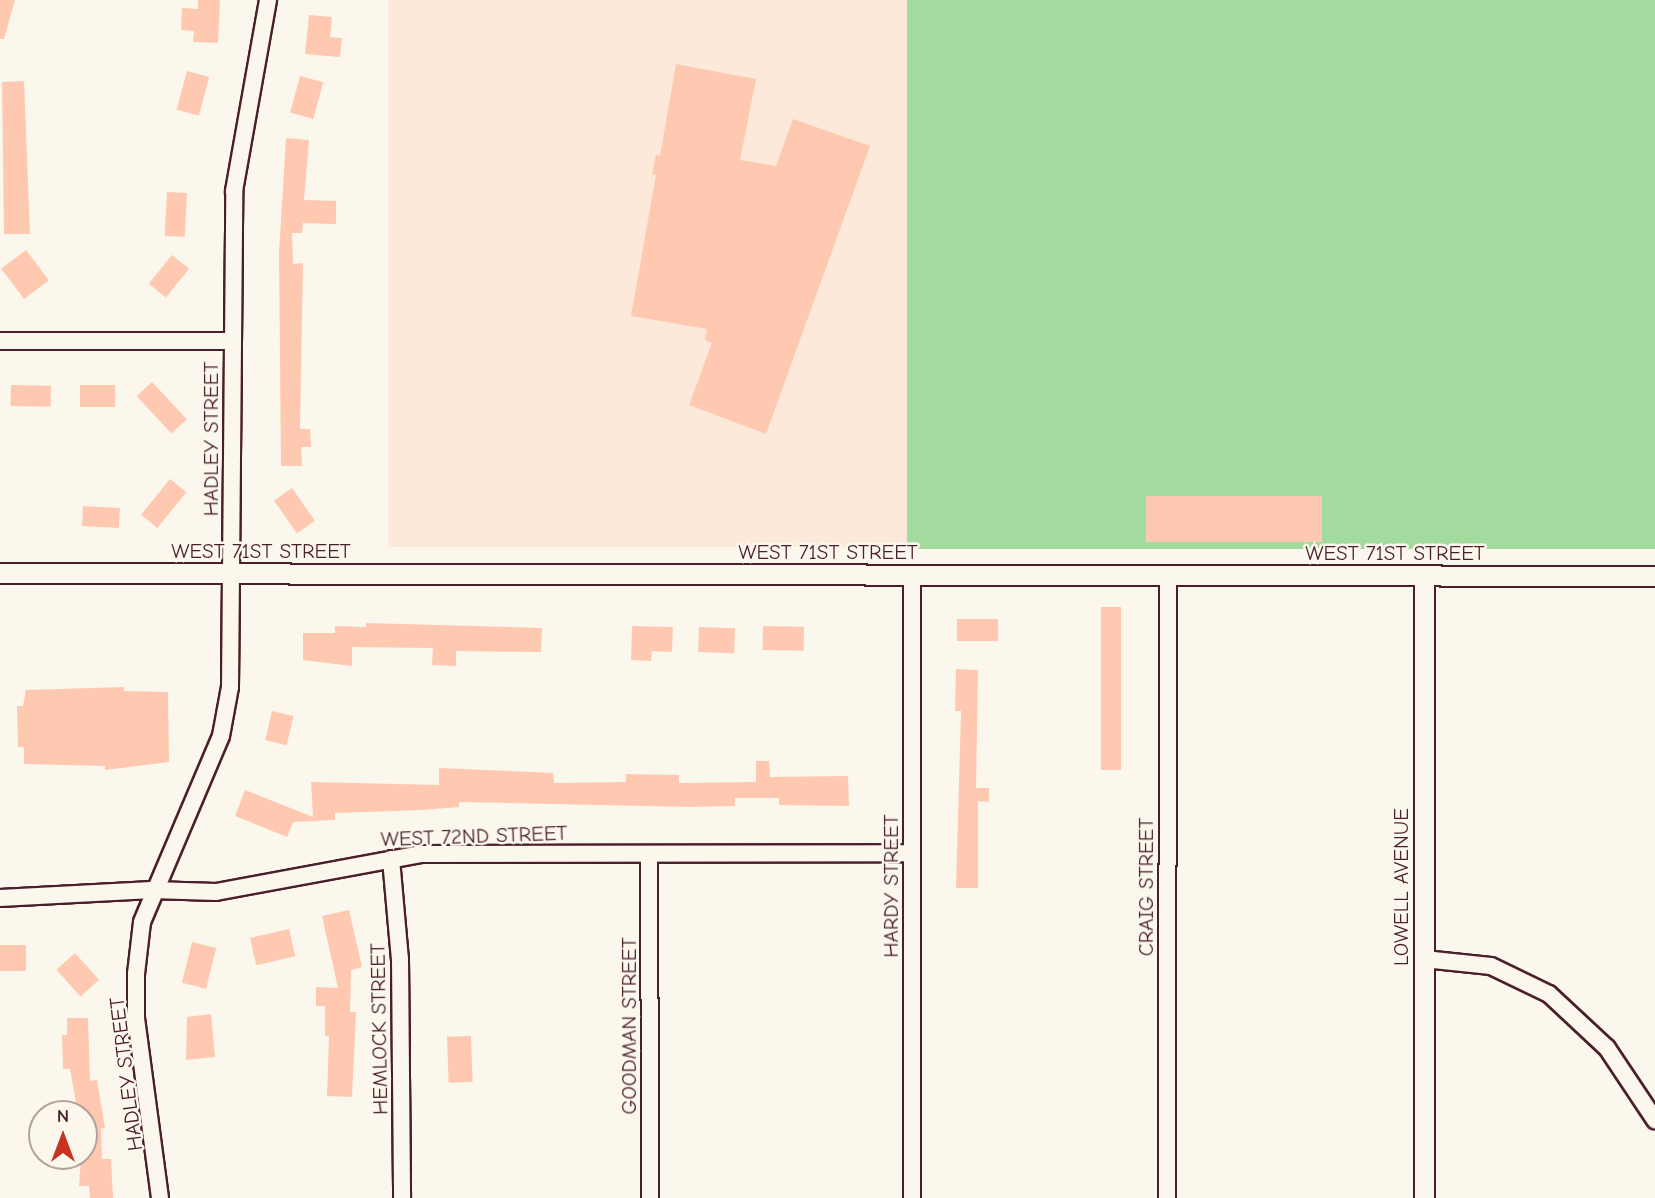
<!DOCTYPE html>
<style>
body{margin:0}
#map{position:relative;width:1655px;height:1198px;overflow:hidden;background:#fbf7ec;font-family:"Comic Neue",sans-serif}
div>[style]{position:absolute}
.built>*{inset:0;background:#fce9da;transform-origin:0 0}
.green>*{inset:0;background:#a3da9d;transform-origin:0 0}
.building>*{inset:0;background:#ffc9b1;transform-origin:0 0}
.roads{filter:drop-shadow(2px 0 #4a1f2b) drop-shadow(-2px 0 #4a1f2b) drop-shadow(0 2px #4a1f2b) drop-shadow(0 -2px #4a1f2b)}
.minor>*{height:16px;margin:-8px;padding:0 8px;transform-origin:8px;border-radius:8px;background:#fbf7ec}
.tertiary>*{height:19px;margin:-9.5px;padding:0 9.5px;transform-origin:9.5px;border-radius:9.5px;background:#fbf7ec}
span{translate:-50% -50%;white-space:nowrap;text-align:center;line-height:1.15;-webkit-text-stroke:5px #fbf7ec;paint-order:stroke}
.street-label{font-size:21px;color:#4a1f2b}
.north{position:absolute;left:28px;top:1100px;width:70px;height:70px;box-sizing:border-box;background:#fbf7ec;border:2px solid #b4a19f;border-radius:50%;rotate:0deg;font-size:19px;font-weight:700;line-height:28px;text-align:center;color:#4a1f2b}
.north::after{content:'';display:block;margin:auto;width:24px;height:32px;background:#c8321e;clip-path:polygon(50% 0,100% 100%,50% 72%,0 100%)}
</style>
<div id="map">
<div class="built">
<div style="left:388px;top:0;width:519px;height:547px"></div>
</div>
<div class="green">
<div style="left:907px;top:0;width:748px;height:549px"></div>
</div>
<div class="building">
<div style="clip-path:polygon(0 0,15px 0,4px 39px,0 39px)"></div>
<div style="clip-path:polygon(198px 0,220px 0,218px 43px,193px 42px,194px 31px,181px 30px,182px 8px,198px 9px)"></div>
<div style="clip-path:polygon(309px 15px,332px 17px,330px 37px,342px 38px,340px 57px,305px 54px)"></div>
<div style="clip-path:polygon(676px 64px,756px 79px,740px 160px,776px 166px,793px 119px,870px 146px,766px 434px,689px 405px,712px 343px,705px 340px,707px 329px,631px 316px,656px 175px,652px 174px,656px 155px,660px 156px)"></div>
<div style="left:187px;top:71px;width:23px;height:40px;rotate:15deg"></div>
<div style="left:300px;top:76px;width:24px;height:38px;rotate:15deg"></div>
<div style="clip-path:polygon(24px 81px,30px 234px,4px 234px,2px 82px)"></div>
<div style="clip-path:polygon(286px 138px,309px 140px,304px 200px,336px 201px,336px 224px,303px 223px,302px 233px,292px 233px,293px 264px,303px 263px,300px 429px,310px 429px,311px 447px,301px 447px,302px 466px,281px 466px,279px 254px)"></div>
<div style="left:167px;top:192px;width:20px;height:44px;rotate:3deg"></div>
<div style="left:26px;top:250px;width:38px;height:31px;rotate:53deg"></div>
<div style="left:172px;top:255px;width:22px;height:37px;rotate:39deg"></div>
<div style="left:152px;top:382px;width:51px;height:21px;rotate:47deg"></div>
<div style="left:11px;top:385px;width:40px;height:21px;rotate:1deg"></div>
<div style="left:115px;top:385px;width:22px;height:35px;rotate:90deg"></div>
<div style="left:170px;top:479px;width:21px;height:46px;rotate:39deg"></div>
<div style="left:292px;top:488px;width:40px;height:22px;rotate:55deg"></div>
<div style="left:1146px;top:496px;width:176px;height:46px"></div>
<div style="left:83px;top:506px;width:37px;height:20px;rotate:3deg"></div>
<div style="left:1101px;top:607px;width:20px;height:163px"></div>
<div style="left:957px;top:619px;width:41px;height:22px"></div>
<div style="clip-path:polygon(366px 623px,542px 628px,541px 652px,456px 651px,456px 666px,432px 665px,433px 648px,352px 647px,352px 666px,303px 660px,303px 633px,335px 633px,335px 626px,366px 627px)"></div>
<div style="clip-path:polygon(632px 626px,673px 627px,672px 652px,652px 651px,651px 661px,631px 660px)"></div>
<div style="left:763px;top:626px;width:41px;height:24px;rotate:1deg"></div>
<div style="left:699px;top:627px;width:36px;height:25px;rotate:2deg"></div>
<div style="clip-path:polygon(956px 669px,978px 670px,976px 788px,989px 788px,989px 802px,978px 801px,978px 888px,956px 888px,961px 711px,955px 711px)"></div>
<div style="clip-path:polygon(124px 687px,124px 691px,168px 692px,169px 762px,105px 770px,105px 766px,24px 764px,24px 747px,18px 747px,17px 706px,23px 706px,26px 690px)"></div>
<div style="left:272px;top:711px;width:22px;height:30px;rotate:13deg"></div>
<div style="clip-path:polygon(756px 761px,769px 761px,770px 777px,848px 776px,849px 806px,779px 805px,779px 798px,735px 798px,735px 806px,690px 807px,459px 802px,459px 807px,422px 810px,335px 813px,335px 820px,293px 822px,287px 837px,235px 816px,245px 790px,313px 817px,311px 782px,439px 785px,439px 768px,553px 773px,554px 783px,626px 782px,626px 774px,679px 775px,679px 783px,756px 782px)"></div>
<div style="clip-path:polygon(349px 910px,362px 967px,351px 970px,350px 1012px,356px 1012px,352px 1097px,327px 1096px,329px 1036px,325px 1036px,325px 1006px,316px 1006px,316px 987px,338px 988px,322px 916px)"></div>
<div style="left:289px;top:929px;width:28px;height:40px;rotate:77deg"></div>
<div style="left:192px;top:942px;width:25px;height:42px;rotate:14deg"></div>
<div style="left:0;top:945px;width:26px;height:26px"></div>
<div style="left:75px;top:953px;width:36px;height:25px;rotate:48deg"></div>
<div style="clip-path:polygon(211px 1014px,215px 1057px,186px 1060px,187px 1017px)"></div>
<div style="clip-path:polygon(67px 1018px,88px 1018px,90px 1081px,97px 1080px,105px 1128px,101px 1128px,102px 1159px,111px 1159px,113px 1198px,90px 1198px,89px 1186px,79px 1186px,84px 1114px,78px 1114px,70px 1069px,63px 1069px,62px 1035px,67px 1035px)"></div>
<div style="left:471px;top:1036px;width:46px;height:24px;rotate:88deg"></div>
</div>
<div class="roads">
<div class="minor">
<div style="left:0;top:341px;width:232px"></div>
<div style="left:912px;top:575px;width:623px;rotate:90deg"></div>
<div style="left:649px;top:854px;width:344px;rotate:89.8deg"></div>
<div style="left:391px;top:859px;width:100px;rotate:84.9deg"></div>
<div style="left:400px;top:959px;width:239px;rotate:89.5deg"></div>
<div style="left:0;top:898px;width:152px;rotate:-3deg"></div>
<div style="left:152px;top:890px;width:64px;rotate:1.8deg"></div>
<div style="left:216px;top:892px;width:208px;rotate:-10.5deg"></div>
<div style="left:421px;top:854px;width:489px;rotate:-0.1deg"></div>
<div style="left:1424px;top:959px;width:67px;rotate:6deg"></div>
<div style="left:1491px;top:966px;width:64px;rotate:25.8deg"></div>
<div style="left:1549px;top:994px;width:79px;rotate:43deg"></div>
<div style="left:1607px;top:1048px;width:87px;rotate:56.3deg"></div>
<div style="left:160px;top:1198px;width:182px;rotate:-97.6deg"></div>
<div style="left:136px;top:1018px;width:44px;rotate:-90deg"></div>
<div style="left:136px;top:974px;width:52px;rotate:-83.4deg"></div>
<div style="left:142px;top:922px;width:202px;rotate:-67deg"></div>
<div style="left:221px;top:736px;width:50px;rotate:-79.6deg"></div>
<div style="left:230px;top:687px;width:496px;rotate:-89.5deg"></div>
<div style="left:234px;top:191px;width:194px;rotate:-79.9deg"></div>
<div style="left:1167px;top:1198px;width:623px;rotate:-89.91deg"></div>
</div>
<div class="tertiary">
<div style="left:0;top:573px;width:1655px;rotate:0.1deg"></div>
<div style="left:1424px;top:1198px;width:623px;rotate:-90deg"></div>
</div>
</div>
<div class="street-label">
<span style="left:211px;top:439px;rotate:-90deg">HADLEY STREET</span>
<span style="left:261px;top:551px">WEST 71ST STREET</span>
<span style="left:828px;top:552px">WEST 71ST STREET</span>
<span style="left:1395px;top:553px">WEST 71ST STREET</span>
<span style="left:474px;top:836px;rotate:-2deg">WEST 72ND STREET</span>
<span style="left:891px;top:886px;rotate:-90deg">HARDY STREET</span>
<span style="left:1146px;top:887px;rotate:-90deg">CRAIG STREET</span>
<span style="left:1401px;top:887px;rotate:-90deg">LOWELL AVENUE</span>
<span style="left:629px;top:1026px;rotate:-90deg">GOODMAN STREET</span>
<span style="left:379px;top:1029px;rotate:-91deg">HEMLOCK STREET</span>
<span style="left:126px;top:1074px;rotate:-97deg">HADLEY STREET</span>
</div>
<div class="north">N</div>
</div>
